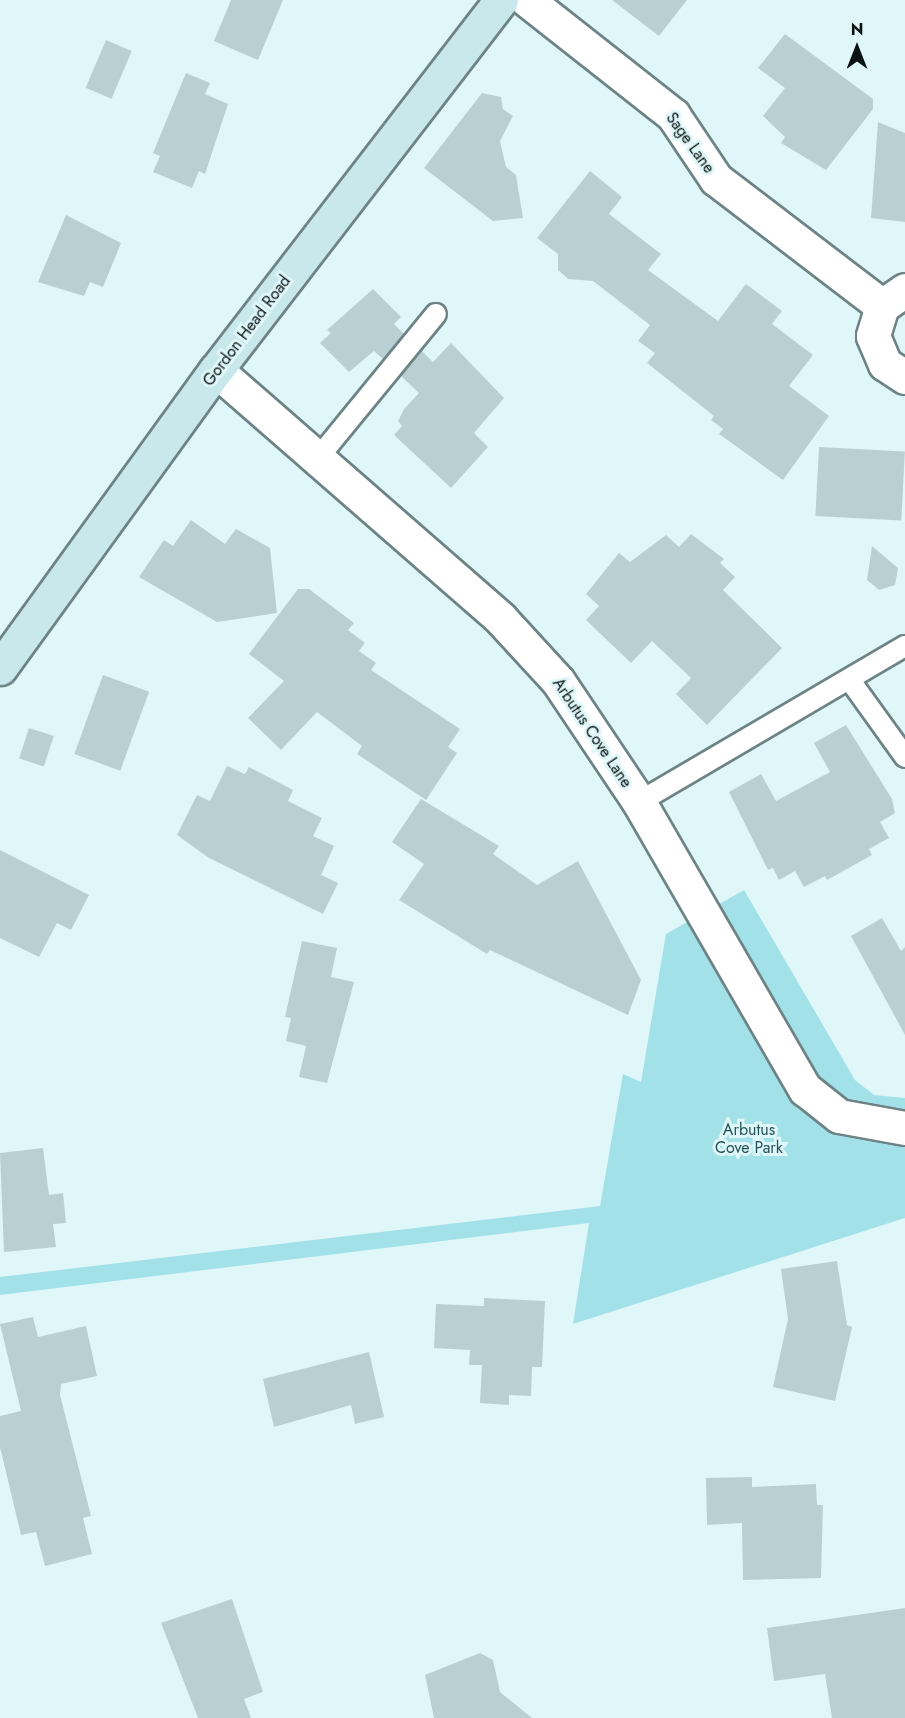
<!DOCTYPE html>
<style>
body{margin:0}
#map{position:relative;width:905px;height:1718px;overflow:hidden;background:#e0f7fa;font-family:Jost,sans-serif}
div>[style]{position:absolute}
.green>*{inset:0;background:#a3e1e9}
.building>*{inset:0;background:#b9d0d3;transform-origin:0 0}
.roads{filter:drop-shadow(2px 0 #6d8385) drop-shadow(-2px 0 #6d8385) drop-shadow(0 2px #6d8385) drop-shadow(0 -2px #6d8385)}
.lane>*{height:20px;margin:-10px;padding:0 10px;transform-origin:10px;border-radius:10px;background:#fff}
.street>*{height:33px;margin:-16.5px;padding:0 16.5px;transform-origin:16.5px;border-radius:16.5px;background:#fff}
.secondary>*{height:33px;margin:-16.5px;padding:0 16.5px;transform-origin:16.5px;border-radius:16.5px;background:#c8e8ec}
span{translate:-50% -50%;white-space:nowrap;text-align:center;line-height:1.15;-webkit-text-stroke:6px #e0f7fa;paint-order:stroke}
.street-label{font-size:16px;color:#0a1213}
.park-label{font-size:16px;color:#235258}
.north{position:absolute;left:827px;top:18px;width:60px;height:60px;-webkit-text-stroke:4px #e0f7fa;paint-order:stroke;rotate:0deg;font-size:16px;font-weight:700;line-height:24px;text-align:center;color:#0a1213}
.north::after{content:'';display:block;margin:auto;width:21px;height:27px;background:#0a1213;clip-path:polygon(50% 0,100% 100%,50% 72%,0 100%)}
</style>
<div id="map">
<div class="green">
<div style="clip-path:polygon(744px 890px,855px 1080px,874px 1095px,905px 1098px,905px 1218px,573px 1324px,589px 1223px,0 1295px,0 1277px,600px 1206px,623px 1074px,641px 1082px,666px 934px)"></div>
</div>
<div class="building">
<div style="clip-path:polygon(231px 0,283px 0,258px 60px,214px 41px)"></div>
<div style="clip-path:polygon(612px 0,687px 0,659px 36px)"></div>
<div style="clip-path:polygon(785px 34px,873px 99px,873px 109px,826px 170px,781px 143px,785px 137px,763px 116px,785px 88px,758px 68px)"></div>
<div style="left:106px;top:40px;width:28px;height:52px;rotate:23deg"></div>
<div style="clip-path:polygon(186px 73px,210px 83px,205px 94px,228px 104px,205px 174px,199px 171px,192px 188px,153px 172px,160px 156px,153px 153px)"></div>
<div style="clip-path:polygon(482px 93px,501px 97px,503px 109px,513px 116px,500px 141px,506px 167px,516px 175px,523px 218px,493px 221px,424px 168px)"></div>
<div style="clip-path:polygon(878px 122px,905px 133px,905px 222px,871px 218px)"></div>
<div style="clip-path:polygon(590px 171px,622px 197px,609px 214px,661px 254px,648px 270px,718px 321px,746px 284px,782px 311px,772px 324px,813px 355px,789px 386px,829px 416px,783px 480px,719px 434px,723px 429px,711px 420px,714px 416px,647px 363px,655px 353px,638px 341px,650px 325px,593px 281px,568px 279px,558px 270px,558px 254px,537px 238px)"></div>
<div style="clip-path:polygon(66px 215px,121px 243px,103px 287px,90px 282px,84px 296px,38px 282px)"></div>
<div style="clip-path:polygon(373px 289px,401px 317px,394px 324px,404px 334px,383px 359px,374px 351px,349px 372px,320px 343px,331px 333px,327px 330px)"></div>
<div style="clip-path:polygon(451px 343px,504px 398px,474px 433px,488px 447px,451px 488px,394px 435px,402px 426px,398px 421px,404px 409px,419px 393px,401px 376px,422px 351px,433px 362px)"></div>
<div style="left:819px;top:447px;width:86px;height:69px;rotate:3deg"></div>
<div style="clip-path:polygon(191px 520px,225px 544px,236px 529px,270px 548px,277px 613px,217px 622px,139px 577px,164px 540px,173px 546px)"></div>
<div style="clip-path:polygon(691px 534px,724px 559px,720px 563px,735px 577px,723px 590px,782px 648px,707px 725px,676px 694px,691px 678px,652px 641px,631px 663px,586px 620px,599px 606px,586px 594px,619px 553px,630px 562px,666px 535px,679px 547px)"></div>
<div style="clip-path:polygon(872px 546px,898px 568px,895px 585px,879px 590px,867px 580px)"></div>
<div style="clip-path:polygon(298px 589px,309px 589px,354px 623px,348px 630px,365px 643px,359px 651px,376px 663px,371px 670px,460px 729px,448px 747px,457px 753px,426px 800px,357px 754px,362px 746px,317px 712px,281px 750px,248px 718px,284px 681px,249px 654px)"></div>
<div style="left:103px;top:675px;width:49px;height:84px;rotate:20deg"></div>
<div style="clip-path:polygon(846px 725px,892px 799px,895px 813px,880px 822px,889px 838px,869px 849px,872px 855px,827px 880px,825px 876px,804px 887px,795px 871px,779px 880px,773px 868px,768px 870px,729px 792px,761px 774px,776px 801px,830px 772px,814px 743px)"></div>
<div style="left:29px;top:728px;width:26px;height:32px;rotate:18deg"></div>
<div style="clip-path:polygon(227px 766px,245px 774px,249px 767px,293px 790px,288px 801px,322px 818px,313px 836px,334px 846px,321px 875px,338px 883px,323px 914px,209px 858px,177px 835px,197px 795px,210px 801px)"></div>
<div style="clip-path:polygon(421px 799px,499px 846px,493px 854px,537px 885px,578px 861px,641px 980px,628px 1015px,490px 950px,487px 954px,399px 900px,424px 864px,392px 842px)"></div>
<div style="clip-path:polygon(0 850px,89px 895px,71px 930px,57px 923px,39px 957px,0 938px)"></div>
<div style="clip-path:polygon(882px 918px,901px 951px,905px 947px,905px 1035px,851px 936px)"></div>
<div style="clip-path:polygon(302px 941px,337px 948px,331px 977px,354px 982px,327px 1083px,299px 1077px,306px 1046px,286px 1041px,291px 1018px,285px 1017px)"></div>
<div style="clip-path:polygon(43px 1148px,49px 1195px,63px 1193px,66px 1223px,53px 1224px,56px 1247px,4px 1252px,0 1153px)"></div>
<div style="clip-path:polygon(837px 1261px,847px 1325px,852px 1327px,835px 1401px,773px 1387px,788px 1319px,781px 1269px)"></div>
<div style="clip-path:polygon(484px 1298px,545px 1301px,542px 1367px,532px 1367px,531px 1396px,509px 1395px,509px 1405px,480px 1403px,482px 1365px,469px 1365px,470px 1350px,434px 1348px,436px 1304px,484px 1306px)"></div>
<div style="clip-path:polygon(33px 1317px,38px 1337px,86px 1326px,97px 1376px,61px 1384px,60px 1395px,91px 1516px,83px 1518px,92px 1554px,45px 1566px,36px 1532px,21px 1535px,0 1447px,0 1416px,21px 1411px,0 1324px)"></div>
<div style="clip-path:polygon(369px 1352px,384px 1417px,355px 1424px,351px 1405px,274px 1427px,263px 1379px)"></div>
<div style="clip-path:polygon(752px 1477px,752px 1487px,816px 1484px,817px 1505px,823px 1505px,821px 1578px,743px 1580px,742px 1523px,707px 1525px,706px 1478px)"></div>
<div style="clip-path:polygon(232px 1599px,263px 1692px,244px 1699px,251px 1718px,198px 1718px,161px 1623px)"></div>
<div style="clip-path:polygon(905px 1608px,905px 1718px,832px 1718px,825px 1674px,774px 1681px,767px 1628px)"></div>
<div style="clip-path:polygon(480px 1653px,493px 1660px,500px 1692px,532px 1718px,434px 1718px,425px 1675px)"></div>
</div>
<div class="roads">
<div class="lane">
<div style="left:318px;top:458px;width:186px;rotate:-50.7deg"></div>
<div style="left:849px;top:679px;width:96px;rotate:54.3deg"></div>
<div style="left:639px;top:802px;width:308px;rotate:-30.4deg"></div>
</div>
<div class="street">
<div style="left:527px;top:0;width:186px;rotate:38.2deg"></div>
<div style="left:673px;top:115px;width:77px;rotate:56.1deg"></div>
<div style="left:716px;top:179px;width:209px;rotate:37.4deg"></div>
<div style="left:905px;top:290px;width:28px;rotate:145deg"></div>
<div style="left:882px;top:306px;width:31px;rotate:107deg"></div>
<div style="left:873px;top:336px;width:30px;rotate:67deg"></div>
<div style="left:885px;top:364px;width:24px;rotate:33deg"></div>
<div style="left:216px;top:370px;width:378px;rotate:41.1deg"></div>
<div style="left:501px;top:619px;width:84px;rotate:47.4deg"></div>
<div style="left:558px;top:681px;width:146px;rotate:56.2deg"></div>
<div style="left:639px;top:802px;width:332px;rotate:60deg"></div>
<div style="left:805px;top:1089px;width:43px;rotate:38.5deg"></div>
<div style="left:839px;top:1116px;width:67px;rotate:10.3deg"></div>
</div>
<div class="secondary">
<div style="left:0;top:668px;width:368px;rotate:-54.1deg"></div>
<div style="left:216px;top:370px;width:467px;rotate:-52.4deg"></div>
</div>
</div>
<div class="street-label">
<span style="left:690px;top:143px;rotate:54deg">Sage Lane</span>
<span style="left:247px;top:331px;rotate:-53deg">Gordon Head Road</span>
<span style="left:592px;top:733px;rotate:56deg">Arbutus Cove Lane</span>
</div>
<div class="park-label">
<span style="left:749px;top:1139px">Arbutus<br>Cove Park</span>
</div>
<div class="north">N</div>
</div>
